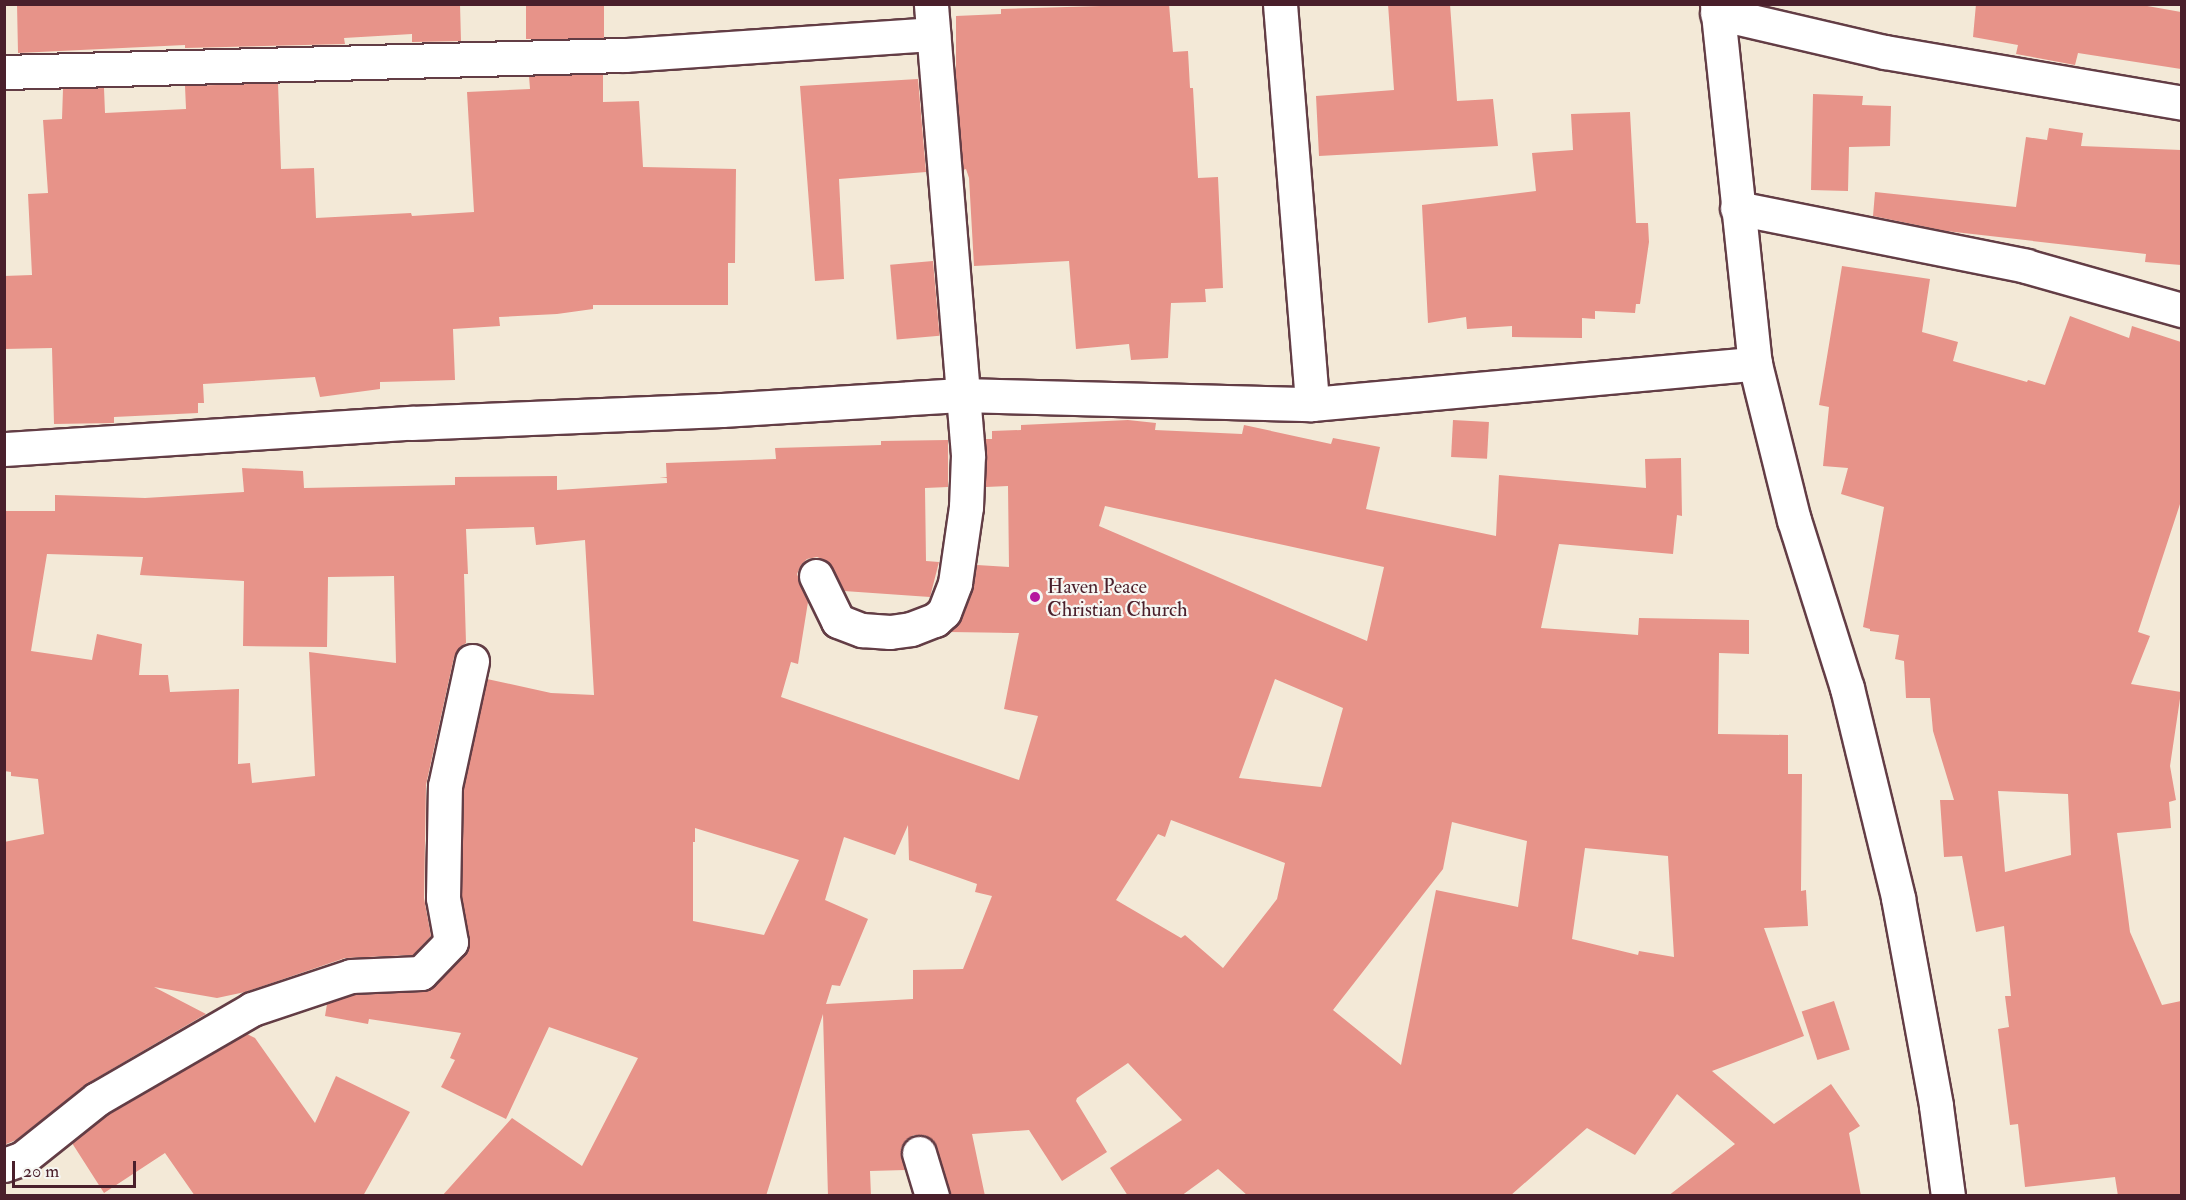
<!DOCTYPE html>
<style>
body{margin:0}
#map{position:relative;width:2186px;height:1200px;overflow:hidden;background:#f3e9d7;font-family:"IM FELL Double Pica",serif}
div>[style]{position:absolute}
.building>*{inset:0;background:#e79389;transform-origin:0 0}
.roads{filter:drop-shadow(2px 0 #633d45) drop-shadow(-2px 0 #633d45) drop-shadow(0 2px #633d45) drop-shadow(0 -2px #633d45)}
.street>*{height:33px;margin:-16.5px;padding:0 16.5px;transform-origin:16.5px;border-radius:16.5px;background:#fff}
.secondary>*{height:33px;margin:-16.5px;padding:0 16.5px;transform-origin:16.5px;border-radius:16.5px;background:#fff}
.dots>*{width:16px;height:16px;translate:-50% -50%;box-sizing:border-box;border:3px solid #f6f6f2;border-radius:50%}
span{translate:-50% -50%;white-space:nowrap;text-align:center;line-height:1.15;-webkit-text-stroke:4.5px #f6f6f2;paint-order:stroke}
.poi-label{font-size:20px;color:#4a1f2b}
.left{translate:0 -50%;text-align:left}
.frame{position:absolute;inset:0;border:6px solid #4a1f2b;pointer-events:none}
.scale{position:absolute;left:12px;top:1161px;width:124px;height:27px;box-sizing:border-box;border:3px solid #4a1f2b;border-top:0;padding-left:8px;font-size:18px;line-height:21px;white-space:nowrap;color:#4a1f2b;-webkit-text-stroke:4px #f6f6f2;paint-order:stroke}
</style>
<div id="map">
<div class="building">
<div style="clip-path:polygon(17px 4px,460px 4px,461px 41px,412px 42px,412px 34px,344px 38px,345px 44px,185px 48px,185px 45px,18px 53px)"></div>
<div style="left:526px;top:4px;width:78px;height:35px"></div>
<div style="clip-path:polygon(1169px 4px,1173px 52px,1188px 51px,1190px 88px,1193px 88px,1198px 178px,1218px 177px,1223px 288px,1205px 289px,1206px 302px,1171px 303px,1168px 358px,1131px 360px,1129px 344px,1076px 349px,1069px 261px,974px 266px,969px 178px,966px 169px,963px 170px,956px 76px,956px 16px,1001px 14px,1001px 9px)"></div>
<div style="clip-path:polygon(1388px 4px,1450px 4px,1457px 101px,1493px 99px,1498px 146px,1319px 156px,1316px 96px,1394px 90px)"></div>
<div style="clip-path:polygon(1976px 4px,2136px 4px,2181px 12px,2181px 69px,2078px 53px,2075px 65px,2016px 54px,2018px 45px,1973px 37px)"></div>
<div style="clip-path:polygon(603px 74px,603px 102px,639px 101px,643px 167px,736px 169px,735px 263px,728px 263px,728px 305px,593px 305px,593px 309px,557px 314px,499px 317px,500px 326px,453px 329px,455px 380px,380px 382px,380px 389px,320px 397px,315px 377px,203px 384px,204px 403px,198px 403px,198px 413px,114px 417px,114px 423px,54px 424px,52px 348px,4px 349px,4px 276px,32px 275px,28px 194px,48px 193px,43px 120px,62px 119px,63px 89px,104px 88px,105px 113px,186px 109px,185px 86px,278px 83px,281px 169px,314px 168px,316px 218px,411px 213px,412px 216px,474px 212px,467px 92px,530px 89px,529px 76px)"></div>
<div style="clip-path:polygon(918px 79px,926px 172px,839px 179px,844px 279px,815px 281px,800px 86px)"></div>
<div style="clip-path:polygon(1813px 94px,1863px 96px,1862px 105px,1891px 106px,1890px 146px,1849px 147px,1848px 191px,1811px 190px)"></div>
<div style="clip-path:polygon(1630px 112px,1636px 223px,1648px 223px,1649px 242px,1640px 304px,1636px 304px,1635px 313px,1595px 311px,1595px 319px,1582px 318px,1582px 338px,1512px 337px,1512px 326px,1467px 329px,1466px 317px,1428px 323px,1422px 205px,1536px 191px,1532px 153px,1573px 150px,1571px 114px)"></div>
<div style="clip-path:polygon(2049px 128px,2083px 133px,2081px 146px,2181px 150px,2181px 265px,2145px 262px,2146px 254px,1946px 231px,1873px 216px,1875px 192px,2016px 207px,2026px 137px,2047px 140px)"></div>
<div style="left:933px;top:261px;width:75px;height:43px;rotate:85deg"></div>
<div style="clip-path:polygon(evenodd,1842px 266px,1930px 279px,1922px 332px,1958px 342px,1953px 361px,2027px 382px,2028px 380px,2045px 385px,2070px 316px,2129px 338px,2132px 326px,2181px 342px,2181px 501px,2138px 632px,2150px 636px,2131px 684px,2181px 692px,2170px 766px,2176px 800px,2169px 802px,2171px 828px,2117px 833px,2130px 932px,2162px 1005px,2181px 1001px,2181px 1196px,2118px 1196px,2115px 1177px,2025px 1187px,2018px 1124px,2010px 1125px,1998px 1029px,2009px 1027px,2005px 996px,2011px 996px,2004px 926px,1976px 932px,1962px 856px,1944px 857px,1940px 800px,1954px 800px,1933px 731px,1930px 698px,1906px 698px,1904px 661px,1895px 659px,1899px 635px,1870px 631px,1870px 629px,1863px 627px,1884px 507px,1841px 494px,1848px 468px,1823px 466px,1829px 407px,1819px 405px,1842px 266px,1998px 791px,2068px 794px,2071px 855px,2005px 872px,1998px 791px)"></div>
<div style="clip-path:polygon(evenodd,1128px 420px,1156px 423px,1155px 430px,1242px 434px,1244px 425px,1331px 444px,1333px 438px,1380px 447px,1366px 509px,1496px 536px,1499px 475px,1646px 488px,1645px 459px,1681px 458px,1682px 516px,1677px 515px,1673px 554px,1559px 544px,1541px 628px,1638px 635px,1639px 618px,1749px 620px,1749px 654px,1719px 653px,1718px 734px,1788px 735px,1788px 774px,1802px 774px,1801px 891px,1806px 890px,1808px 926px,1764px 928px,1804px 1036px,1712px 1071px,1774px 1124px,1831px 1084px,1860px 1126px,1849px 1133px,1861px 1196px,1668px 1196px,1735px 1144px,1677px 1094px,1635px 1155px,1587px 1128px,1510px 1196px,1248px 1196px,1218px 1169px,1181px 1196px,1128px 1196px,1110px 1168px,1182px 1120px,1128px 1063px,1077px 1098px,1076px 1101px,1107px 1152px,1062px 1181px,1029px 1130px,972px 1134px,985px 1196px,950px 1196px,937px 1147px,932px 1140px,924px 1135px,914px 1135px,906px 1140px,901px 1148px,905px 1170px,870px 1171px,871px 1196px,828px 1196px,823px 1014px,766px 1196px,442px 1196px,512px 1118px,582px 1166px,638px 1058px,549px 1027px,506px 1119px,441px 1087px,455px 1060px,450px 1058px,461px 1033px,369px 1019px,368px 1024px,325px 1016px,327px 1004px,354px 995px,422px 992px,434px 987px,469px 948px,462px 896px,464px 788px,487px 679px,551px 693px,594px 695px,585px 540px,536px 545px,534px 527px,466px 529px,468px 574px,464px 574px,466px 643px,459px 648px,454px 657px,426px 785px,424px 898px,431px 936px,413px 955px,345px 958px,245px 992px,217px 998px,154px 987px,206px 1014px,88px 1083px,16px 1140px,4px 1145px,4px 842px,44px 834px,38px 779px,11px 776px,11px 772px,4px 771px,4px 511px,55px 511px,55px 495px,145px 498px,244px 492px,242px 468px,303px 471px,304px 488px,455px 485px,455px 477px,557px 476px,557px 490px,667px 483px,666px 463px,776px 459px,775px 448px,881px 445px,881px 441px,948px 440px,948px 487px,925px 488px,926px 561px,939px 562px,930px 597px,844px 591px,827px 561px,817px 557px,807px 559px,801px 565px,797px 574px,808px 602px,798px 664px,791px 662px,781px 697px,1019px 780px,1038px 716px,1004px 709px,1019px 633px,950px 632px,962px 619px,973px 589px,977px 565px,1009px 567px,1008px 486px,986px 487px,986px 439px,992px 439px,992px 431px,1021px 430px,1021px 425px,1128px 420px,1105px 506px,1384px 567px,1367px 641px,1099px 526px,1105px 506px,1128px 420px,47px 554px,143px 557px,140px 575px,244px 581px,243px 646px,327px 647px,328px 577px,394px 576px,396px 663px,309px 652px,315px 776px,252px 783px,250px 763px,238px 764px,239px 689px,170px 692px,168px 675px,139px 675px,142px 644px,97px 634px,92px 660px,31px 651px,47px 554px,1128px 420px,1275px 679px,1343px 708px,1321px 787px,1239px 778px,1275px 679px,1128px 420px,1171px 820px,1285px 863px,1277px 899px,1223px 968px,1185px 935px,1181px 938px,1116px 900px,1158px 834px,1165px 837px,1171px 820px,1128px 420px,1452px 822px,1527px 841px,1518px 907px,1436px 890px,1401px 1065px,1333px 1010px,1443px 869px,1452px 822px,1128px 420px,908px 825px,909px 860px,977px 884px,975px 892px,992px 896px,963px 969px,913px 970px,913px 999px,826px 1004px,832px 985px,840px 986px,868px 919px,825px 900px,844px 837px,895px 855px,908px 825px,1128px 420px,695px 828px,799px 860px,764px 935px,693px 921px,693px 842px,695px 842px,695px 828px,1128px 420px,1585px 848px,1668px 856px,1674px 957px,1639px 951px,1638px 955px,1572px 939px,1585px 848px)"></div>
<div style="left:1453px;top:420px;width:36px;height:37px;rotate:3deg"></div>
<div style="left:1834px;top:1001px;width:51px;height:34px;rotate:72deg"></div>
<div style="clip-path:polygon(247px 1034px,255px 1038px,315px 1123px,336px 1076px,410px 1112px,363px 1196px,195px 1196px,165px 1153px,104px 1193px,72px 1143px,108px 1115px)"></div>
</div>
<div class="roads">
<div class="street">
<div style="left:1280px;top:4px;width:401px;rotate:85.4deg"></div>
<div style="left:1717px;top:13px;width:172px;rotate:13.1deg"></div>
<div style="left:1885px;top:52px;width:301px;rotate:9.7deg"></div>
<div style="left:4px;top:72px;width:621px;rotate:-1.57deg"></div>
<div style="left:625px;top:55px;width:309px;rotate:-3.9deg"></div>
<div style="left:1737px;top:208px;width:295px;rotate:11.3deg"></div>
<div style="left:2026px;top:266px;width:162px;rotate:15.8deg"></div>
<div style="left:4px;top:449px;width:408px;rotate:-3.7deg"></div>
<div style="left:411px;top:423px;width:311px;rotate:-2.4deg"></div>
<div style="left:722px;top:410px;width:239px;rotate:-3.6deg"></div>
<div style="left:961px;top:395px;width:351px;rotate:1.5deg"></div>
<div style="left:1312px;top:404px;width:445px;rotate:-5.2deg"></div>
<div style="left:816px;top:576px;width:50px;rotate:63.9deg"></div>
<div style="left:838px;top:621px;width:26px;rotate:21deg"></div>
<div style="left:862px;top:630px;width:28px;rotate:4deg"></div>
<div style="left:890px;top:632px;width:21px;rotate:-8deg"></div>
<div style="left:911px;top:629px;width:26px;rotate:-21deg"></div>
<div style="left:935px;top:620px;width:12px;rotate:-42deg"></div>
<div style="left:944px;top:612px;width:31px;rotate:-69deg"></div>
<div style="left:955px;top:583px;width:77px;rotate:-81.8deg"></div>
<div style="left:966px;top:507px;width:52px;rotate:-87.8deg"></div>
<div style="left:968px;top:455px;width:453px;rotate:-94.7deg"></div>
<div style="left:919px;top:1153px;width:45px;rotate:73.2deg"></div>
<div style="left:4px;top:1165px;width:20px;rotate:-20deg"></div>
<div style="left:23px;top:1158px;width:95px;rotate:-38.6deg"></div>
<div style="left:97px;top:1099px;width:179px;rotate:-30.1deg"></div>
<div style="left:252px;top:1009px;width:104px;rotate:-18.4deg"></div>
<div style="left:351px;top:976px;width:70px;rotate:-2.5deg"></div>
<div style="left:421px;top:973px;width:43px;rotate:-45.9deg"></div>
<div style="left:451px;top:942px;width:45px;rotate:-100.3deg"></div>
<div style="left:443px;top:898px;width:112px;rotate:-89deg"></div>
<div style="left:445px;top:786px;width:128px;rotate:-77.8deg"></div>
</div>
<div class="secondary">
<div style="left:1717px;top:4px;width:362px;rotate:84deg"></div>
<div style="left:1755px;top:364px;width:161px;rotate:76deg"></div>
<div style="left:1794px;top:520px;width:176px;rotate:72.5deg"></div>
<div style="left:1847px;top:688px;width:216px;rotate:76.3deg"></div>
<div style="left:1898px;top:898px;width:211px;rotate:79.6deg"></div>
<div style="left:1936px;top:1106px;width:91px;rotate:82.4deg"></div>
</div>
</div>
<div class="dots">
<div style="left:1035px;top:597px;background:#b5179e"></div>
</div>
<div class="poi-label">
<span class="left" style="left:1047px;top:598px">Haven Peace<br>Christian Church</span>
</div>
<div class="frame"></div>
<div class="scale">20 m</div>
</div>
